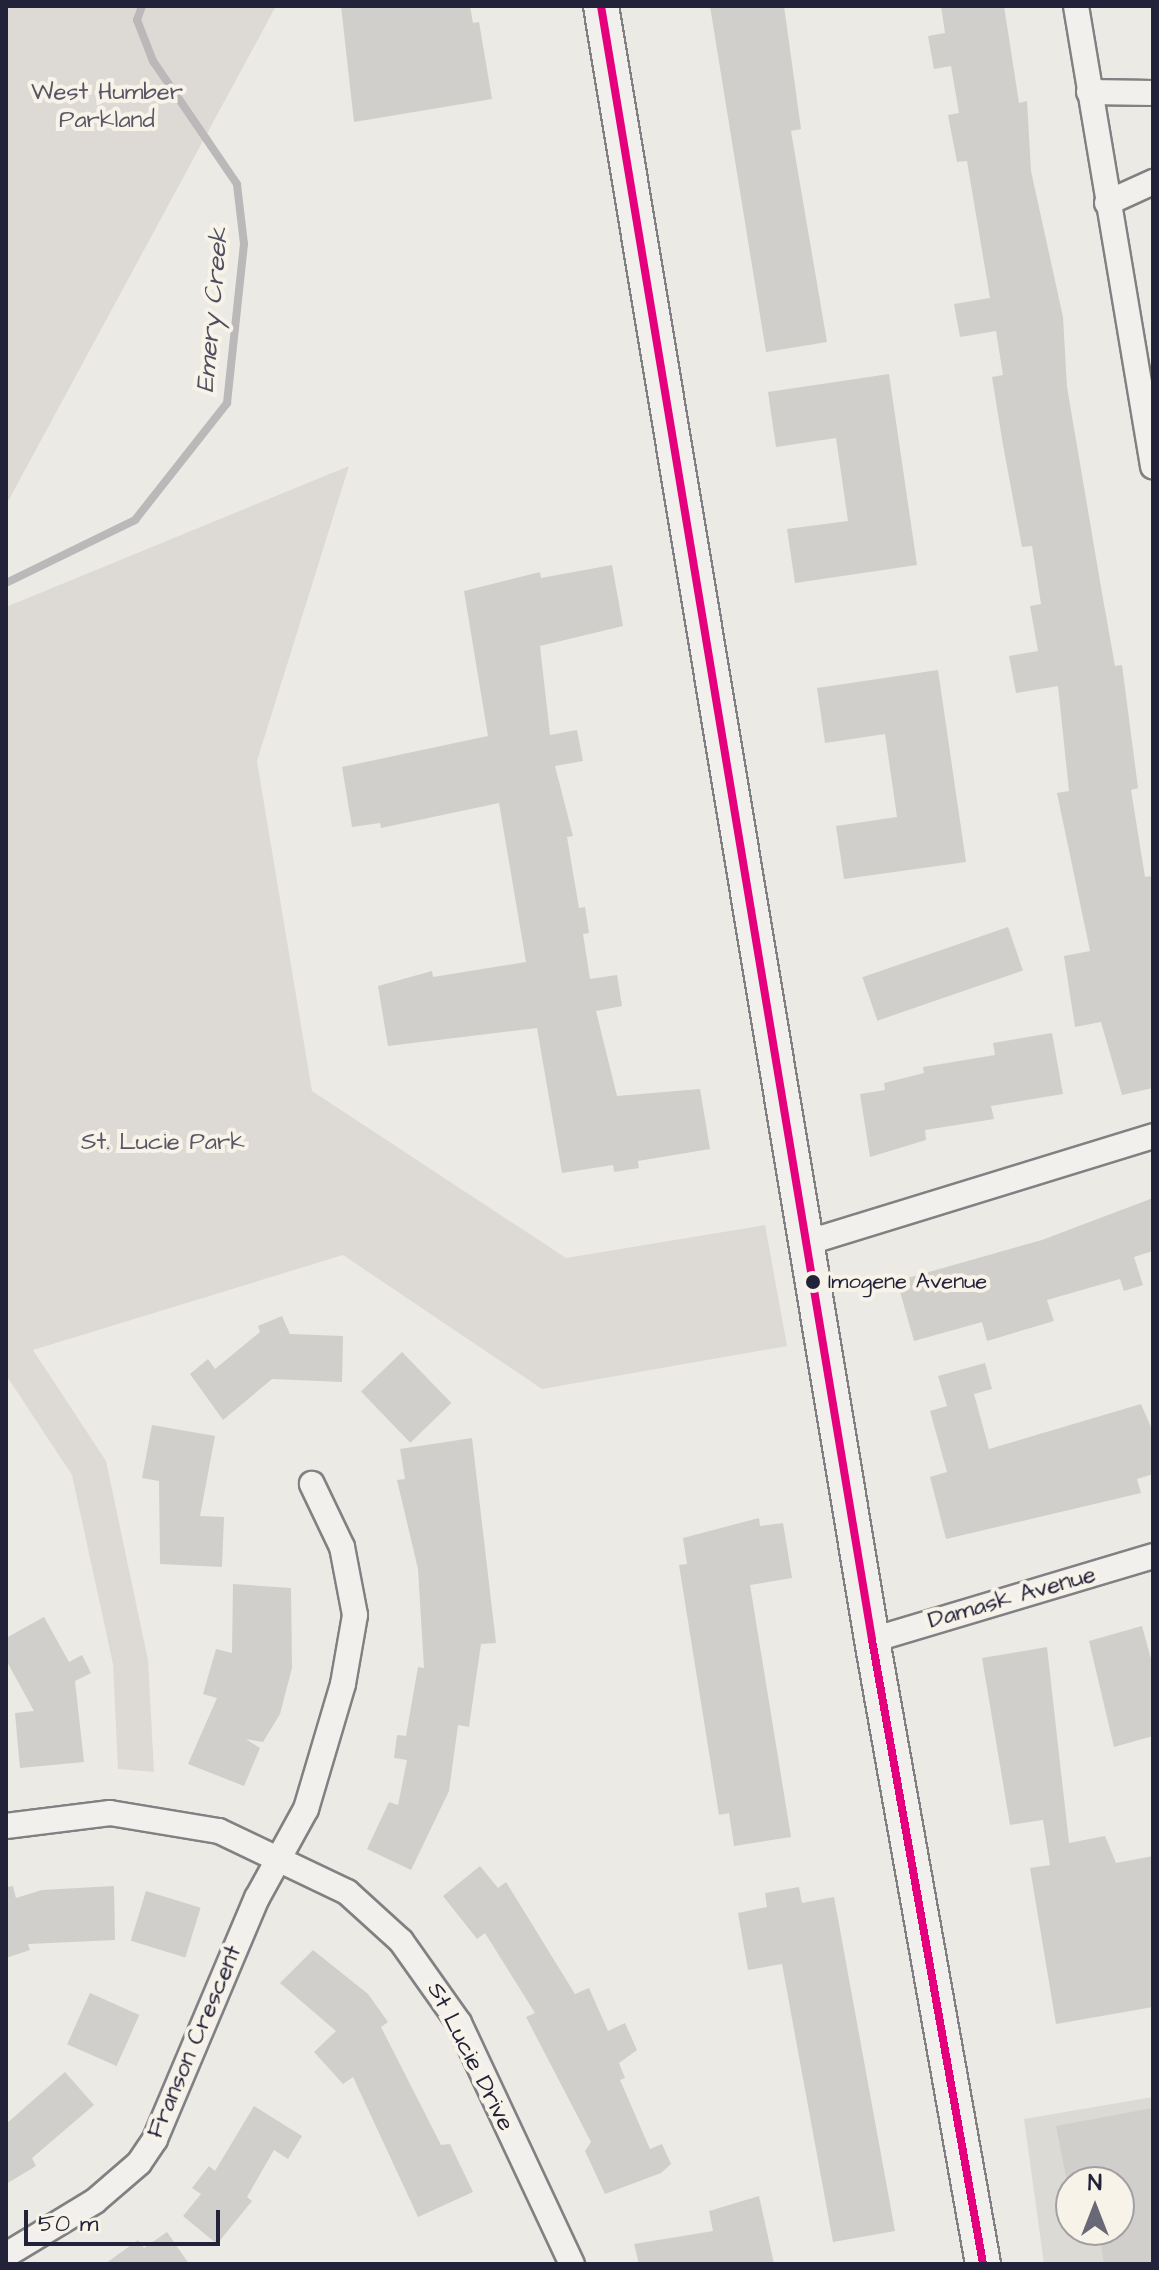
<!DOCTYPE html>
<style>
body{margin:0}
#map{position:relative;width:1159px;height:2270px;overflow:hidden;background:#ebeae4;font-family:"Architects Daughter",sans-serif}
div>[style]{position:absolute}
.built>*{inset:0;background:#dcdad5}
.green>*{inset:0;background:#dddad5}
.stream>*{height:8px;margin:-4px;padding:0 4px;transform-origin:4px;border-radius:4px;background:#bbb8b9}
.building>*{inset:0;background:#d0cfcc;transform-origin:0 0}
.roads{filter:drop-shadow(2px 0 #818083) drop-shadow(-2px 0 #818083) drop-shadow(0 2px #818083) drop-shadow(0 -2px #818083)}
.street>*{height:24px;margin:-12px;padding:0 12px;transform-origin:12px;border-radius:12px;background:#f1f0ec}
.secondary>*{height:34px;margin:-17px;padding:0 17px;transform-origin:17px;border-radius:17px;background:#f1f0ec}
.bus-1>*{height:8px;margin:-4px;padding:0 4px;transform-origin:4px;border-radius:4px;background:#e5007d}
.dots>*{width:22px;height:22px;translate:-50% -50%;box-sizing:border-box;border:4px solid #f7f3e8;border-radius:50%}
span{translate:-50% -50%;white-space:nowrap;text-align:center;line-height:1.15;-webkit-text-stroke:8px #f7f3e8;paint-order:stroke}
.bus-label{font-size:22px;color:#22223b}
.left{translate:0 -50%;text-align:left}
.park-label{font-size:24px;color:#575566}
.street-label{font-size:24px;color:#22223b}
.water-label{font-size:26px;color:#504f60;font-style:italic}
.frame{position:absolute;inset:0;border:8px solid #22223b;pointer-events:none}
.north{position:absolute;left:1055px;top:2166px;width:80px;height:80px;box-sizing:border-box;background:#f7f3e8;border:2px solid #a29fa3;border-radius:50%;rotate:0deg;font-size:22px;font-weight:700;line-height:32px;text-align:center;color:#22223b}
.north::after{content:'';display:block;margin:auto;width:28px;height:36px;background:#686876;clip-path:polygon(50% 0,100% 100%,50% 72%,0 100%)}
.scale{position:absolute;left:24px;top:2210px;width:196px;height:36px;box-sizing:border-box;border:4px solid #22223b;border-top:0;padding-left:10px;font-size:24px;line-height:28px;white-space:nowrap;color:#22223b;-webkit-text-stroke:6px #f7f3e8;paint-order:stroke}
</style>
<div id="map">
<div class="built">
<div style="clip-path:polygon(evenodd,1153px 2097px,1153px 2264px,1044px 2264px,1024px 2119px,1153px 2097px,1071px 2182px,1119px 2182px,1119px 2230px,1071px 2230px,1071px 2182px)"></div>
</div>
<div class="green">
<div style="clip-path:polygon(6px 6px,276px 6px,6px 505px)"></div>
<div style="clip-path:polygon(349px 466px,257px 761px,312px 1091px,566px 1258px,765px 1225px,787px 1346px,542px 1389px,343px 1255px,33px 1350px,106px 1461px,148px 1660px,154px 1772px,118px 1769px,113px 1664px,72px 1475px,6px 1375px,6px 607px)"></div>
</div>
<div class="stream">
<div style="left:6px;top:583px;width:144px;rotate:-26deg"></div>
<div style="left:135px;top:520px;width:149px;rotate:-51.8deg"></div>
<div style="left:227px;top:403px;width:160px;rotate:-83.9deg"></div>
<div style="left:244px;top:244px;width:60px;rotate:-96.7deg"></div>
<div style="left:237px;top:184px;width:149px;rotate:-124.3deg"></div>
<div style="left:153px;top:61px;width:44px;rotate:-111.3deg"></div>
<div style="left:137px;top:20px;width:15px;rotate:-70deg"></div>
</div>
<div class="building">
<div style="clip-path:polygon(341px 6px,470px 6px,473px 23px,479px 22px,492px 99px,354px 122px)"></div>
<div style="clip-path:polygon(710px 6px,784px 6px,801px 129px,791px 131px,827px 342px,766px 352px)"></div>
<div style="clip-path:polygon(941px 6px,1004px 6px,1019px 103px,1027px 101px,1031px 171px,1063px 317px,1067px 387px,1102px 593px,1115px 666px,1122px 665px,1138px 788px,1131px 790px,1145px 877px,1153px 876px,1153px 1088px,1122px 1095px,1101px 1022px,1075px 1027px,1064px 956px,1090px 951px,1057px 793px,1069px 791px,1058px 686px,1016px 693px,1009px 656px,1038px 651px,1030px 606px,1041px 604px,1032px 546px,1022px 547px,1003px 445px,992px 377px,1003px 375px,996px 331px,960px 337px,954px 304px,990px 298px,967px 161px,957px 162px,948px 115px,959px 113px,951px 66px,934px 69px,928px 36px,945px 33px)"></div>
<div style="clip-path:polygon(889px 374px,917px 565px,795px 583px,787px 529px,848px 521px,836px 438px,776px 447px,768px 392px)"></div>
<div style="clip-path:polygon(612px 565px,623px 626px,540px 646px,550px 735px,577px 730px,583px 761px,555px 766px,573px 836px,567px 837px,579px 908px,585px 907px,589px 933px,583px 934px,590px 979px,617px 975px,622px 1006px,596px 1011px,617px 1096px,700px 1089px,710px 1149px,638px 1161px,639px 1168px,614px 1172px,613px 1165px,562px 1173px,537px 1028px,388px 1046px,378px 986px,432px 971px,433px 977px,526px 962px,499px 803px,381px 828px,380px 823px,352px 827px,342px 767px,488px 736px,464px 591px,540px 572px,541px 578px)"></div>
<div style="clip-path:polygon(938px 670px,966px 862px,844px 879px,836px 826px,897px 817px,885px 734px,825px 743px,817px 688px)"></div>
<div style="left:1008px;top:927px;width:46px;height:154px;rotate:71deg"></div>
<div style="clip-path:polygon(1052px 1033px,1063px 1094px,991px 1106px,994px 1119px,925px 1130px,926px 1140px,870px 1157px,860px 1094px,885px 1090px,884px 1083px,924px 1073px,923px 1067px,995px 1055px,993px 1043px)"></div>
<div style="clip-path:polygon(1153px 1198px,1153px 1251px,1134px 1257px,1143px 1285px,1124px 1291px,1120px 1279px,1047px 1300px,1054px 1321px,987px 1341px,982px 1322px,914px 1341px,897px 1281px,1042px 1240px)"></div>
<div style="clip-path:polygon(282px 1316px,290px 1334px,343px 1336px,342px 1382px,272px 1379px,223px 1420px,190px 1374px,208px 1359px,215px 1369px,260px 1332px,258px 1326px)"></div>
<div style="left:402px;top:1352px;width:71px;height:57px;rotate:46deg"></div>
<div style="clip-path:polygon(985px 1363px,992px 1389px,974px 1394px,989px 1449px,1141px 1404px,1153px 1432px,1153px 1474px,1137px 1479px,1141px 1493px,946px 1539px,930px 1477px,947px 1472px,930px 1411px,947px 1406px,938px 1376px)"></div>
<div style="clip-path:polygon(152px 1425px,215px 1436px,200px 1516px,224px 1517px,222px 1567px,160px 1564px,159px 1481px,142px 1478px)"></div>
<div style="clip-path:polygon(472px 1438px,496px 1643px,481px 1644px,469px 1727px,458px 1725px,449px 1791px,411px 1870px,367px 1849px,389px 1802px,398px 1805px,407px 1760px,394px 1758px,397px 1735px,406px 1736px,418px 1667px,424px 1668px,418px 1569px,397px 1480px,405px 1479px,400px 1449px)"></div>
<div style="clip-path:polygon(759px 1518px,760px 1526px,783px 1523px,792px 1578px,750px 1585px,791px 1837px,734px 1846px,729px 1813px,719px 1815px,679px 1565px,687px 1564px,683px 1538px)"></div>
<div style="clip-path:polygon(233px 1584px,291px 1588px,292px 1668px,280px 1714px,263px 1742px,246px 1739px,260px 1748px,244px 1786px,188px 1764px,217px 1698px,203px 1694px,216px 1649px,232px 1653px)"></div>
<div style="clip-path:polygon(44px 1617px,69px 1662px,82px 1655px,91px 1673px,75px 1681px,84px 1762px,20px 1768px,15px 1713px,34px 1711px,6px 1660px,6px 1638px)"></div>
<div style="clip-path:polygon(1142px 1626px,1153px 1666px,1153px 1736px,1114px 1747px,1089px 1641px)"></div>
<div style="clip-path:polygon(1047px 1647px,1069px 1843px,1105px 1836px,1116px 1863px,1153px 1856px,1153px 2007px,1056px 2024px,1030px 1868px,1050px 1865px,1043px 1820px,1010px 1825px,982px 1658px)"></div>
<div style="clip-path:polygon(480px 1866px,498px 1888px,506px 1882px,575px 1994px,589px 1988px,608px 2031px,625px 2023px,637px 2050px,619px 2063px,625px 2078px,620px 2080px,650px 2149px,662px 2144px,671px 2164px,661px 2173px,605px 2194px,585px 2151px,591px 2142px,526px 2017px,535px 2013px,485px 1933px,477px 1939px,443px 1896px)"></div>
<div style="clip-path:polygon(13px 1886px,16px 1898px,42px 1890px,114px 1886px,115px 1940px,28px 1944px,30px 1950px,6px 1958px,6px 1887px)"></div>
<div style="clip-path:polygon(799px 1887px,802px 1903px,834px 1897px,895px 2231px,833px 2242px,782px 1964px,748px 1970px,738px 1913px,767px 1907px,765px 1893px)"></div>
<div style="left:146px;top:1891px;width:57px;height:52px;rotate:17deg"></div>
<div style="clip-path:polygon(313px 1950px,368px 1994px,388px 2022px,381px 2027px,441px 2145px,450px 2144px,473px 2192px,418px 2217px,353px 2077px,343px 2084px,314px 2052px,336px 2031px,280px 1983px)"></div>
<div style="left:90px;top:1993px;width:54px;height:56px;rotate:24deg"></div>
<div style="clip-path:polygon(65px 2072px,94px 2105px,32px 2158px,36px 2166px,6px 2184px,6px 2124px)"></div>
<div style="clip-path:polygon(254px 2106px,302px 2136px,288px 2159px,274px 2150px,247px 2197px,252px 2201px,217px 2244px,183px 2216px,201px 2194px,192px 2188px,209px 2166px,215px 2171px)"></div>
<div style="clip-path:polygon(1153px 2108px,1153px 2264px,1104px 2264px,1099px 2230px,1119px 2230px,1119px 2182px,1067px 2182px,1056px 2126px)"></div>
<div style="clip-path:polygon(759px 2196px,774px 2264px,639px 2264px,634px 2244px,713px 2231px,709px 2211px)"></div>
<div style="clip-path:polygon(167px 2232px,189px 2264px,105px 2264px,138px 2240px,144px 2248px)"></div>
</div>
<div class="roads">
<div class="street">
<div style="left:1076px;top:6px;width:467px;rotate:80.5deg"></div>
<div style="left:1089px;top:92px;width:64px;rotate:0.9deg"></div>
<div style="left:1107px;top:203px;width:51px;rotate:-24.5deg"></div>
<div style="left:809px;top:1242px;width:360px;rotate:-17.1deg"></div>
<div style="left:872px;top:1640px;width:293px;rotate:-16.6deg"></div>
<div style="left:6px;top:1826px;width:105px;rotate:-7.1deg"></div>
<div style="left:110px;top:1813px;width:110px;rotate:9.4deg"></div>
<div style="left:219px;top:1831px;width:142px;rotate:25.5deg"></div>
<div style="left:347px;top:1892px;width:73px;rotate:42.2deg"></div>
<div style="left:401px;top:1941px;width:100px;rotate:54.7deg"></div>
<div style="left:459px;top:2023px;width:266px;rotate:64.9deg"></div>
<div style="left:6px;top:2255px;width:104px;rotate:-31.2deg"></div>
<div style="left:95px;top:2201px;width:58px;rotate:-40.8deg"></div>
<div style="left:139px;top:2163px;width:29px;rotate:-56deg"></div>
<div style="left:155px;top:2139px;width:262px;rotate:-67.1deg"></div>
<div style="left:257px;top:1898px;width:102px;rotate:-61.2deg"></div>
<div style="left:306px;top:1809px;width:130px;rotate:-73.5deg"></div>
<div style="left:343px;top:1684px;width:70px;rotate:-80.1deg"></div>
<div style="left:355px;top:1615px;width:69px;rotate:-100.8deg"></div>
<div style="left:342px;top:1547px;width:70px;rotate:-115.5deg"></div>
</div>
<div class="secondary">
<div style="left:601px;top:6px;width:1656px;rotate:80.58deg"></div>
<div style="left:872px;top:1640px;width:634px;rotate:79.91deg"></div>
</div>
</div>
<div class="bus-1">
<div style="left:601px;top:6px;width:1656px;rotate:80.58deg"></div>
<div style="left:872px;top:1640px;width:634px;rotate:79.91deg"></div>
</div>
<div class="dots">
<div style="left:813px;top:1282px;background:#22223b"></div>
</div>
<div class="bus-label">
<span class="left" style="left:828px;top:1282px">Imogene Avenue</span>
</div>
<div class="park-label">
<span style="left:107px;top:107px">West Humber<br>Parkland</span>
<span style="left:163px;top:1143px">St. Lucie Park</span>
</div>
<div class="street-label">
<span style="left:1012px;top:1598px;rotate:-16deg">Damask Avenue</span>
<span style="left:195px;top:2042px;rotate:-67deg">Franson Crescent</span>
<span style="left:470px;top:2057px;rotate:63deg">St Lucie Drive</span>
</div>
<div class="water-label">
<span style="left:213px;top:310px;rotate:-85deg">Emery Creek</span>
</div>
<div class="frame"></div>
<div class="north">N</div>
<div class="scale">50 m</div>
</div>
